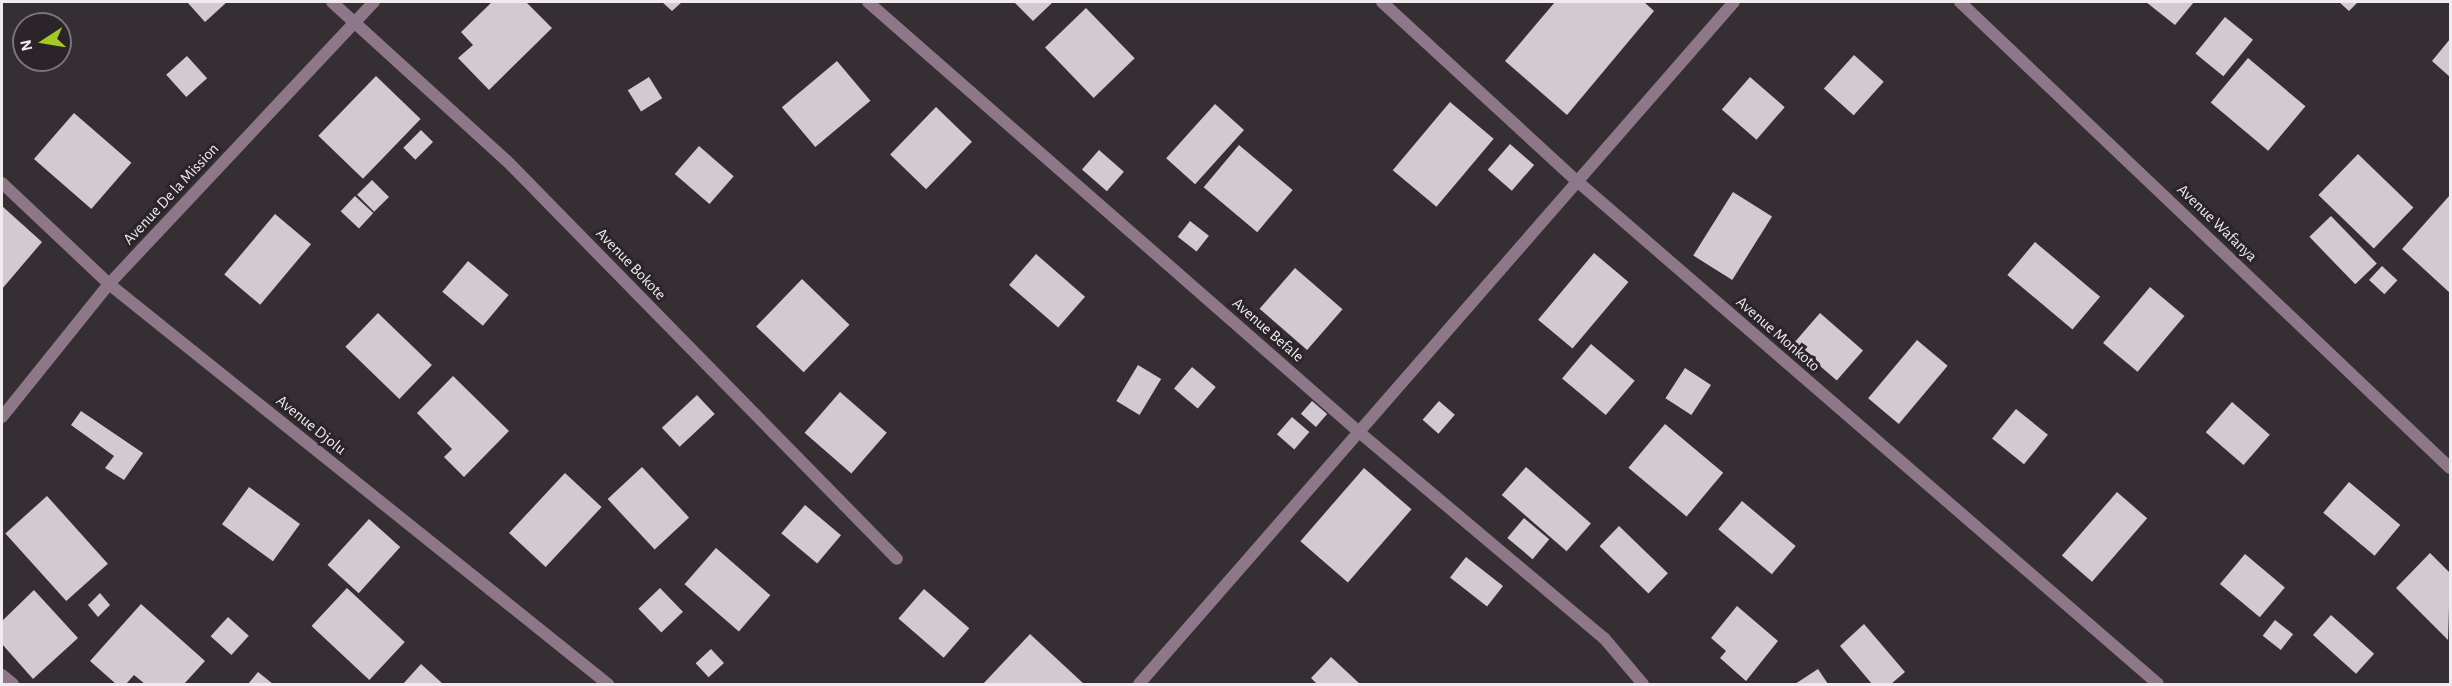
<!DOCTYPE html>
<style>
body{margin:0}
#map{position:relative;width:2452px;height:686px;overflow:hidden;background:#352f34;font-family:"Alegreya Sans",sans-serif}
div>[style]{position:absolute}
.building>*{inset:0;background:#d2cad0;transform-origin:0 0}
.street>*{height:12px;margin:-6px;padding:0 6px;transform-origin:6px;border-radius:6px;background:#8e7789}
span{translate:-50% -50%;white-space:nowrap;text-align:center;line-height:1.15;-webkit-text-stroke:6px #2b252a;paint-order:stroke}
.street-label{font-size:16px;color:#efebee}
.frame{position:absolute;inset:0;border:3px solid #efebee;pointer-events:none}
.north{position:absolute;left:12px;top:12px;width:60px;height:60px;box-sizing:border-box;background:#2b252a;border:2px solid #797478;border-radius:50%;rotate:258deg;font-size:16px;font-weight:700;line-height:24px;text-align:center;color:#efebee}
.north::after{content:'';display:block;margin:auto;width:21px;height:27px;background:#a3c926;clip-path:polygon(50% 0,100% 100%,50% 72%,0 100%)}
</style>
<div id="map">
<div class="building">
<div style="clip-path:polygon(187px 2px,227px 2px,205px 22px)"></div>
<div style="clip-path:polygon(492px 2px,526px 2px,552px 28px,489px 90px,458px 58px,473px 45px,461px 32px)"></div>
<div style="clip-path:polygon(662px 2px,682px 2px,672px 11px)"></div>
<div style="clip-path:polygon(1014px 2px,1053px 2px,1033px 21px)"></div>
<div style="clip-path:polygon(1555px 2px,1644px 2px,1654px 11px,1567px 115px,1505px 61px)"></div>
<div style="clip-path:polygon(2146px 2px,2194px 2px,2175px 25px)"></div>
<div style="clip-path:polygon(2339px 2px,2358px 2px,2349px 11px)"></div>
<div style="left:1086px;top:8px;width:70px;height:57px;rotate:46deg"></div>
<div style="left:2225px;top:17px;width:36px;height:47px;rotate:39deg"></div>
<div style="clip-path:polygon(2450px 39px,2450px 77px,2432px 61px)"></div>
<div style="left:1854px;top:55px;width:40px;height:45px;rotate:42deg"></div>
<div style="left:187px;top:56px;width:30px;height:28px;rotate:48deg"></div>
<div style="left:2248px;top:58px;width:75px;height:58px;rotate:40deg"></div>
<div style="left:837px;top:61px;width:52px;height:72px;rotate:50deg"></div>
<div style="left:376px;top:76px;width:62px;height:83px;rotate:44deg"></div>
<div style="left:649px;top:77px;width:25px;height:25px;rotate:58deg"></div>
<div style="left:1750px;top:77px;width:46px;height:43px;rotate:41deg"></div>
<div style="left:1450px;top:102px;width:57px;height:89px;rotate:40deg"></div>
<div style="left:1215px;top:104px;width:39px;height:73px;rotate:42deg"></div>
<div style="left:936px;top:107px;width:50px;height:66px;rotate:44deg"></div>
<div style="left:74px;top:113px;width:76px;height:61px;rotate:41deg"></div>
<div style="left:421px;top:130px;width:17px;height:25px;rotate:45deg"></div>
<div style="left:1510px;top:144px;width:32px;height:34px;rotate:41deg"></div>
<div style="left:1239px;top:145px;width:70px;height:55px;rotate:40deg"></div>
<div style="left:699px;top:146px;width:46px;height:37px;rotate:41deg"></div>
<div style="left:1099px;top:150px;width:33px;height:26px;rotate:41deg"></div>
<div style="left:2358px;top:154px;width:77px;height:57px;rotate:44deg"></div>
<div style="left:372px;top:180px;width:24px;height:21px;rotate:45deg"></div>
<div style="left:1733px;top:192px;width:46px;height:75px;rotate:32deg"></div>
<div style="clip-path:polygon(2450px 195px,2450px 293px,2402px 249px)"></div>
<div style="left:355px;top:196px;width:25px;height:21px;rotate:43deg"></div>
<div style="clip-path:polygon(2px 206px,42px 242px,2px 289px)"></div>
<div style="left:275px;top:214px;width:47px;height:79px;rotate:40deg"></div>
<div style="left:2331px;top:216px;width:66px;height:30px;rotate:46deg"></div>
<div style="left:1190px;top:221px;width:24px;height:20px;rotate:38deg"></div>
<div style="left:2035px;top:242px;width:85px;height:43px;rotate:40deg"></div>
<div style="left:1594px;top:253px;width:45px;height:87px;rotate:40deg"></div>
<div style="left:1036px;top:254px;width:65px;height:41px;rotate:41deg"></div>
<div style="left:468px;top:261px;width:53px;height:40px;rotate:40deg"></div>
<div style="left:2382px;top:266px;width:21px;height:19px;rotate:43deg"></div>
<div style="left:1295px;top:268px;width:63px;height:54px;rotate:41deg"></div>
<div style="left:802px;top:279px;width:66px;height:66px;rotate:44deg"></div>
<div style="left:2150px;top:287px;width:45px;height:73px;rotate:40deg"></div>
<div style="left:378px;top:313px;width:75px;height:47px;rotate:44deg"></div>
<div style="left:1820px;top:313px;width:57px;height:40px;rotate:41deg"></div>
<div style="left:1917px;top:340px;width:40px;height:76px;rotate:40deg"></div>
<div style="left:1591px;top:344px;width:57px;height:45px;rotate:40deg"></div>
<div style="left:1138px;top:365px;width:27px;height:42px;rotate:31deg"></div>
<div style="left:1192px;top:367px;width:31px;height:28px;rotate:40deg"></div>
<div style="left:1685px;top:368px;width:31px;height:36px;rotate:33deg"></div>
<div style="clip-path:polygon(453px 376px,509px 431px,464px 477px,444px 457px,452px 449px,417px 413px)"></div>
<div style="left:840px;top:392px;width:62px;height:54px;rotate:41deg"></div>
<div style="left:697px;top:395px;width:26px;height:48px;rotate:47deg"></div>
<div style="left:1312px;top:401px;width:20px;height:17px;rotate:41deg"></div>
<div style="left:1439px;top:401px;width:21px;height:25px;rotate:41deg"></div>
<div style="left:2232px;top:402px;width:50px;height:40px;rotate:41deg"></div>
<div style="left:2016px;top:409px;width:41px;height:38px;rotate:39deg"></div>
<div style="clip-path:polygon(81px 411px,143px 453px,124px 480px,105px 468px,114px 456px,71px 425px)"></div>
<div style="left:1292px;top:417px;width:23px;height:23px;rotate:41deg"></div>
<div style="left:1665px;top:424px;width:76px;height:57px;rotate:40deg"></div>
<div style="left:642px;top:467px;width:69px;height:47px;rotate:47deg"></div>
<div style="left:1526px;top:467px;width:86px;height:37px;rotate:41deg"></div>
<div style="left:1364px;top:468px;width:63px;height:97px;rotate:41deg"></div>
<div style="left:565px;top:473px;width:50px;height:82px;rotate:43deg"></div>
<div style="left:2349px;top:482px;width:67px;height:40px;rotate:40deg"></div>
<div style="left:249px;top:487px;width:63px;height:46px;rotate:36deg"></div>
<div style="left:2117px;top:492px;width:40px;height:84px;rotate:41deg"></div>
<div style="left:47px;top:496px;width:91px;height:56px;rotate:48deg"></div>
<div style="left:1742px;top:501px;width:70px;height:37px;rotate:40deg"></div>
<div style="left:805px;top:505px;width:47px;height:37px;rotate:40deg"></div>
<div style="left:1524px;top:518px;width:33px;height:26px;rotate:40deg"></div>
<div style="left:369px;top:519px;width:42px;height:62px;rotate:42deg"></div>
<div style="left:1619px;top:526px;width:68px;height:28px;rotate:44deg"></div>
<div style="left:716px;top:548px;width:72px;height:48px;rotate:41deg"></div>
<div style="clip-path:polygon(2430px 553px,2450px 573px,2448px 640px,2396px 588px)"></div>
<div style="left:2245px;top:554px;width:52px;height:39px;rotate:40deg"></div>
<div style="left:1466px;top:557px;width:47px;height:26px;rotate:38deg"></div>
<div style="left:347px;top:588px;width:79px;height:52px;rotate:43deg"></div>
<div style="left:660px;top:588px;width:33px;height:30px;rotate:46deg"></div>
<div style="left:924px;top:589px;width:60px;height:39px;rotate:41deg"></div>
<div style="clip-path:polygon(34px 590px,78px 638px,33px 679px,2px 644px,2px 621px)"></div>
<div style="clip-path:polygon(100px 593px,110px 605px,98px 617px,88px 605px)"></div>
<div style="clip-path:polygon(141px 604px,205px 661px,184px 684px,145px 684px,134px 675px,126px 684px,116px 684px,90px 661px)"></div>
<div style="clip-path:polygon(1737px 606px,1778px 641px,1746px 681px,1720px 658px,1726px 651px,1711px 638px)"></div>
<div style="left:2331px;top:615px;width:58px;height:27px;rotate:42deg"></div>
<div style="left:228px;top:617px;width:28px;height:26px;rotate:42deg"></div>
<div style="left:2275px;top:620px;width:23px;height:20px;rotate:38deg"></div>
<div style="clip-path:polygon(1864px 624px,1905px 672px,1891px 684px,1872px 684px,1840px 646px)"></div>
<div style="clip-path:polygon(1030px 634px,1084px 684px,983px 684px)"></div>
<div style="left:711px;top:649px;width:19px;height:21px;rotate:47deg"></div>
<div style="clip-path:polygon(1331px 657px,1360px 684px,1317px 684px,1311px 678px)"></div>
<div style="clip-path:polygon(421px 664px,443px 684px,403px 684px)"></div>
<div style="clip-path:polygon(1818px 669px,1828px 684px,1795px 684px)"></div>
<div style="clip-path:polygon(258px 672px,273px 684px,248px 684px)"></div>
</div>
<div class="street">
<div style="left:332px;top:2px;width:236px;rotate:42.3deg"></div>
<div style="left:507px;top:161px;width:557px;rotate:45.58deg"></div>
<div style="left:868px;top:2px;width:653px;rotate:41.21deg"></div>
<div style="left:1359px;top:432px;width:320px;rotate:40.1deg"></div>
<div style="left:1604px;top:638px;width:60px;rotate:49.7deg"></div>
<div style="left:1382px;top:2px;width:265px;rotate:42.6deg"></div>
<div style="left:1577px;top:181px;width:768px;rotate:40.88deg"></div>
<div style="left:1960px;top:2px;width:676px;rotate:43.56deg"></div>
<div style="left:2px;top:183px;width:147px;rotate:43.3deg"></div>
<div style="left:109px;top:284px;width:640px;rotate:38.72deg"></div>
<div style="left:2px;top:417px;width:171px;rotate:-51.2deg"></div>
<div style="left:109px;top:284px;width:387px;rotate:-46.8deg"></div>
<div style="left:2px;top:675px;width:14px;rotate:39deg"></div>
<div style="left:1139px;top:684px;width:905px;rotate:-48.9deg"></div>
</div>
<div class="street-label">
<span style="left:171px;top:194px;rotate:-47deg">Avenue De la Mission</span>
<span style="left:2217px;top:223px;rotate:44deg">Avenue Wafanya</span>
<span style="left:631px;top:264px;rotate:46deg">Avenue Bokote</span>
<span style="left:1268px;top:330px;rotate:41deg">Avenue Befale</span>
<span style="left:1778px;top:334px;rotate:41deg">Avenue Monkoto</span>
<span style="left:311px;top:425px;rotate:39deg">Avenue Djolu</span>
</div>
<div class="frame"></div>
<div class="north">N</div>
</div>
